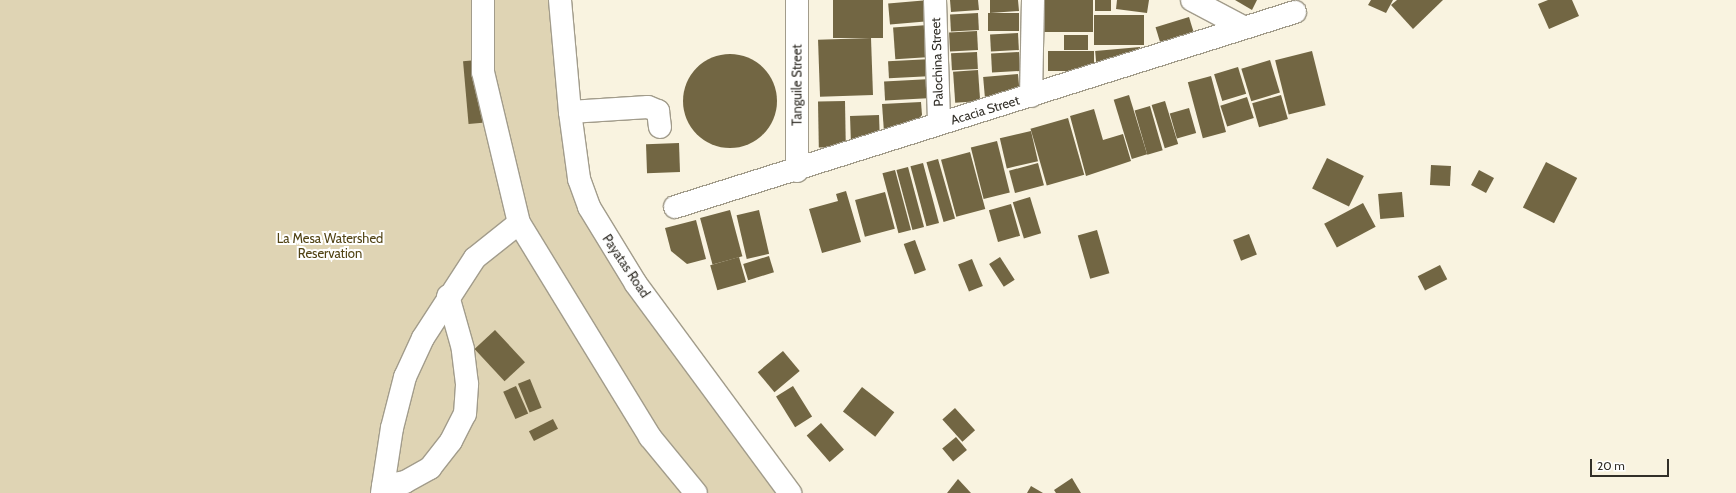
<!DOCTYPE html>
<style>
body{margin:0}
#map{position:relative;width:1736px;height:493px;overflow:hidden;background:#f9f3e0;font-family:Cabin,sans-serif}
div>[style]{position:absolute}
.green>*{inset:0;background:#dfd4b4}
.building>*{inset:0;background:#726643;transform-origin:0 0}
.round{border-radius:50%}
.roads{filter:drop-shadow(1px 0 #a29c8b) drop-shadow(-1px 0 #a29c8b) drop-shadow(0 1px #a29c8b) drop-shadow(0 -1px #a29c8b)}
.minor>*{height:22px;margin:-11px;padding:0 11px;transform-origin:11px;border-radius:11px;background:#fff}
.major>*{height:22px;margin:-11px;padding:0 11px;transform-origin:11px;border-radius:11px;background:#fff}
span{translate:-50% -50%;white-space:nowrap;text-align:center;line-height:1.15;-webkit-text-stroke:4px #fff;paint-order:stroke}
.street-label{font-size:13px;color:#322f28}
.park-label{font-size:13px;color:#514314}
.scale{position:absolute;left:1590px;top:459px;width:79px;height:18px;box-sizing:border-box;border:2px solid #322f28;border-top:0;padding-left:5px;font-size:12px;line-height:14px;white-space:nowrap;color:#322f28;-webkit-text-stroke:3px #fff;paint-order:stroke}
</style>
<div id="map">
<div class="green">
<div style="clip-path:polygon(0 0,560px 0,589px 207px,794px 493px,0 493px)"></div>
</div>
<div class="building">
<div style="left:833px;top:0;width:50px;height:38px"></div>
<div style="left:929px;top:0;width:21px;height:41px;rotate:85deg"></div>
<div style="clip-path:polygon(950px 0,978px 0,979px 10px,951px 12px)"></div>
<div style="clip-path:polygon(990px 0,1018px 0,1019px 11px,990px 13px)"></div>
<div style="left:1041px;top:0;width:52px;height:32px"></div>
<div style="left:1095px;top:0;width:16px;height:11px"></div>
<div style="clip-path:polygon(1117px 0,1149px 0,1147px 13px,1116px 9px)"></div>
<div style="clip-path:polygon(1235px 0,1257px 0,1252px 10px)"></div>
<div style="clip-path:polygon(1371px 0,1393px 0,1386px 13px,1368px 5px)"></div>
<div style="clip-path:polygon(1397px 0,1443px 0,1413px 29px,1391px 5px)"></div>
<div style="clip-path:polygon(1548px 0,1572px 0,1579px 16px,1549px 29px,1538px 4px)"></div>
<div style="left:978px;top:13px;width:17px;height:28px;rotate:87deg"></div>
<div style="left:1019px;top:13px;width:18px;height:31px;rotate:90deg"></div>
<div style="left:1094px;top:15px;width:50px;height:30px"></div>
<div style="left:1189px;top:17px;width:21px;height:35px;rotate:73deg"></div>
<div style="left:928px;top:25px;width:32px;height:35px;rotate:86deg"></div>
<div style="left:977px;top:31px;width:19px;height:28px;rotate:87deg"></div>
<div style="left:1018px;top:33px;width:17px;height:28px;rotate:87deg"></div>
<div style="left:1088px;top:35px;width:15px;height:24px;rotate:90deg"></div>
<div style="left:871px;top:38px;width:57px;height:53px;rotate:88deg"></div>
<div style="left:1140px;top:47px;width:11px;height:45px;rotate:85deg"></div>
<div style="left:1094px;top:51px;width:20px;height:46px;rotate:90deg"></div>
<div style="left:1312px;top:51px;width:56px;height:38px;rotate:76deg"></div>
<div style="left:977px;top:52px;width:17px;height:26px;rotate:87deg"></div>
<div style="left:1019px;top:52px;width:19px;height:28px;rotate:87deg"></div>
<div class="round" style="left:683px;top:54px;width:94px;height:94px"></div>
<div style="left:932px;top:59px;width:17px;height:44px;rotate:87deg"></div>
<div style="left:477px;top:60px;width:63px;height:14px;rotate:85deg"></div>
<div style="left:1270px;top:60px;width:34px;height:30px;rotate:73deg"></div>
<div style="left:1238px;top:67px;width:28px;height:25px;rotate:73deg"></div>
<div style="left:978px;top:70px;width:31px;height:25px;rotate:86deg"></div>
<div style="left:1018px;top:74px;width:21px;height:35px;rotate:85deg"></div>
<div style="left:1211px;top:76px;width:58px;height:24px;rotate:75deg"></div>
<div style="left:931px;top:79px;width:19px;height:47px;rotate:87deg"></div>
<div style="left:1129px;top:95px;width:62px;height:16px;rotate:73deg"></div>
<div style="left:1281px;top:95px;width:25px;height:30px;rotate:74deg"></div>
<div style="left:1247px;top:97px;width:22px;height:28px;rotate:72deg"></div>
<div style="left:845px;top:101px;width:46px;height:27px;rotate:89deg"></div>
<div style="left:1165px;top:101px;width:45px;height:14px;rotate:73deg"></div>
<div style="clip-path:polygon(921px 102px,922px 115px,913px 126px,884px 132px,882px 104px)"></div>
<div style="left:1150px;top:106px;width:46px;height:16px;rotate:74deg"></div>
<div style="left:1189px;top:108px;width:26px;height:20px;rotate:74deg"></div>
<div style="clip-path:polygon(1094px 109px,1103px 140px,1123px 134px,1131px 161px,1086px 176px,1070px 116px)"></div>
<div style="left:879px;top:115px;width:24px;height:29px;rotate:88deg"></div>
<div style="left:1068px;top:118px;width:59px;height:39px;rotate:74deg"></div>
<div style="left:1031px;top:131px;width:31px;height:32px;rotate:77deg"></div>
<div style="left:997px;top:141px;width:53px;height:27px;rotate:76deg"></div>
<div style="left:679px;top:143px;width:29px;height:33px;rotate:88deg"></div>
<div style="left:970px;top:152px;width:59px;height:30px;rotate:75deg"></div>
<div style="left:1327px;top:158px;width:41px;height:34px;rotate:26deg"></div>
<div style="left:938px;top:159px;width:62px;height:12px;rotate:74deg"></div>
<div style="left:1546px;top:162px;width:35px;height:51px;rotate:27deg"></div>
<div style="left:923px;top:163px;width:62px;height:13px;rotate:75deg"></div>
<div style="left:1038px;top:163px;width:23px;height:30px;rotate:75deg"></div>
<div style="left:1431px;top:165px;width:20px;height:20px;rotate:3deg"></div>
<div style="left:908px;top:167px;width:62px;height:12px;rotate:75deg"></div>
<div style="left:895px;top:170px;width:62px;height:13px;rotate:75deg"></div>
<div style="left:1479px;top:170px;width:17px;height:17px;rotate:28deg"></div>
<div style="clip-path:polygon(846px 191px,861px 242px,822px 253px,809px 209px,838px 201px,836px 194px)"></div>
<div style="left:885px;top:192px;width:38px;height:31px;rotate:75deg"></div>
<div style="left:1402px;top:192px;width:25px;height:24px;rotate:85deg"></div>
<div style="left:1030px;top:197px;width:38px;height:18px;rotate:73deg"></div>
<div style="left:1363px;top:203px;width:27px;height:44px;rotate:62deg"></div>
<div style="left:1011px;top:204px;width:33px;height:23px;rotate:74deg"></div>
<div style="left:730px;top:210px;width:48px;height:31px;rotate:75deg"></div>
<div style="left:759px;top:210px;width:45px;height:23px;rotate:77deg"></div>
<div style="clip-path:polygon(696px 220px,706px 259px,687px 264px,671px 251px,665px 228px)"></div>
<div style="left:1097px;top:230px;width:45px;height:20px;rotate:74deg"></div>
<div style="left:1249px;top:234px;width:22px;height:17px;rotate:69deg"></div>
<div style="left:915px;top:240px;width:32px;height:12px;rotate:70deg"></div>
<div style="left:769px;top:256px;width:17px;height:27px;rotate:73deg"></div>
<div style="left:739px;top:257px;width:26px;height:30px;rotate:74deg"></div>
<div style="left:1000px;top:257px;width:27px;height:13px;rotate:57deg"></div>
<div style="left:972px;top:259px;width:29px;height:15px;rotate:68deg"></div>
<div style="left:1440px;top:265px;width:16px;height:25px;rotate:63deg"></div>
<div style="left:495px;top:330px;width:44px;height:28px;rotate:47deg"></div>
<div style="left:783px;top:351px;width:26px;height:33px;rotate:50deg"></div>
<div style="left:530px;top:379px;width:31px;height:13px;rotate:68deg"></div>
<div style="left:516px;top:386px;width:30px;height:14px;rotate:66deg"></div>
<div style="left:793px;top:386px;width:36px;height:20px;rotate:58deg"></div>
<div style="left:862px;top:387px;width:41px;height:31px;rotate:38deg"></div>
<div style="left:955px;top:408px;width:30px;height:17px;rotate:48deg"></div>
<div style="left:553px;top:419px;width:11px;height:27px;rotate:63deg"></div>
<div style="left:821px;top:423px;width:35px;height:19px;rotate:49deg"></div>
<div style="left:956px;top:437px;width:17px;height:18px;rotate:50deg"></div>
<div style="clip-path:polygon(1072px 478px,1081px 493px,1056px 493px,1054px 490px)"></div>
<div style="clip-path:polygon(958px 479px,971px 493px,947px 493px)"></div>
<div style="clip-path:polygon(1031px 486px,1043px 493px,1027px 493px)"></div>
</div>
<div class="roads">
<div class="minor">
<div style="left:483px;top:0;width:72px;rotate:90deg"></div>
<div style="left:483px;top:72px;width:155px;rotate:76.6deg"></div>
<div style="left:519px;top:223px;width:251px;rotate:58.5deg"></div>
<div style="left:650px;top:437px;width:72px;rotate:50.6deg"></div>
<div style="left:797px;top:0;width:171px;rotate:90deg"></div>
<div style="left:935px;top:0;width:123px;rotate:88.1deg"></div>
<div style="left:1192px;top:0;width:58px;rotate:27.9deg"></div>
<div style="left:1031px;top:96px;width:96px;rotate:-88.8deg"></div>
<div style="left:570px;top:112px;width:78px;rotate:-3.7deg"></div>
<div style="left:648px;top:107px;width:11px;rotate:22deg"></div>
<div style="left:658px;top:111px;width:16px;rotate:83deg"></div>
<div style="left:675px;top:207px;width:650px;rotate:-17.46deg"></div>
<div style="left:383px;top:486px;width:22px;rotate:-10deg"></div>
<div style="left:405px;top:482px;width:29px;rotate:-29deg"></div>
<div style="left:430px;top:468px;width:34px;rotate:-52deg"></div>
<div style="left:451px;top:441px;width:30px;rotate:-63deg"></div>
<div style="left:465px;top:414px;width:30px;rotate:-86deg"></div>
<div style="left:467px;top:384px;width:35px;rotate:-97deg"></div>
<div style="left:463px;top:349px;width:55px;rotate:-105.8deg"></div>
<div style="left:382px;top:493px;width:66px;rotate:-81.3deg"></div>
<div style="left:392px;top:428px;width:53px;rotate:-75.7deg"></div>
<div style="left:405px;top:377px;width:43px;rotate:-65.2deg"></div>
<div style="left:423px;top:338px;width:95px;rotate:-57deg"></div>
<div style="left:475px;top:258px;width:56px;rotate:-38.5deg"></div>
</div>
<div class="major">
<div style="left:560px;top:0;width:112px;rotate:84.9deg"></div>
<div style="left:570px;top:112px;width:68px;rotate:82.3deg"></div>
<div style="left:579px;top:179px;width:30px;rotate:70deg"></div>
<div style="left:589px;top:207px;width:90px;rotate:58.6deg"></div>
<div style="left:636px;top:284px;width:260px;rotate:53.6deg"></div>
</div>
</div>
<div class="street-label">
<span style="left:937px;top:62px;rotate:-92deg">Palochina Street</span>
<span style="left:797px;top:85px;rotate:-90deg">Tanguile Street</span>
<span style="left:985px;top:110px;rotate:-17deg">Acacia Street</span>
<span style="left:626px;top:266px;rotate:56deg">Payatas Road</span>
</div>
<div class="park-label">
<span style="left:330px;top:246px">La Mesa Watershed<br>Reservation</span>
</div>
<div class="scale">20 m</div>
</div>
